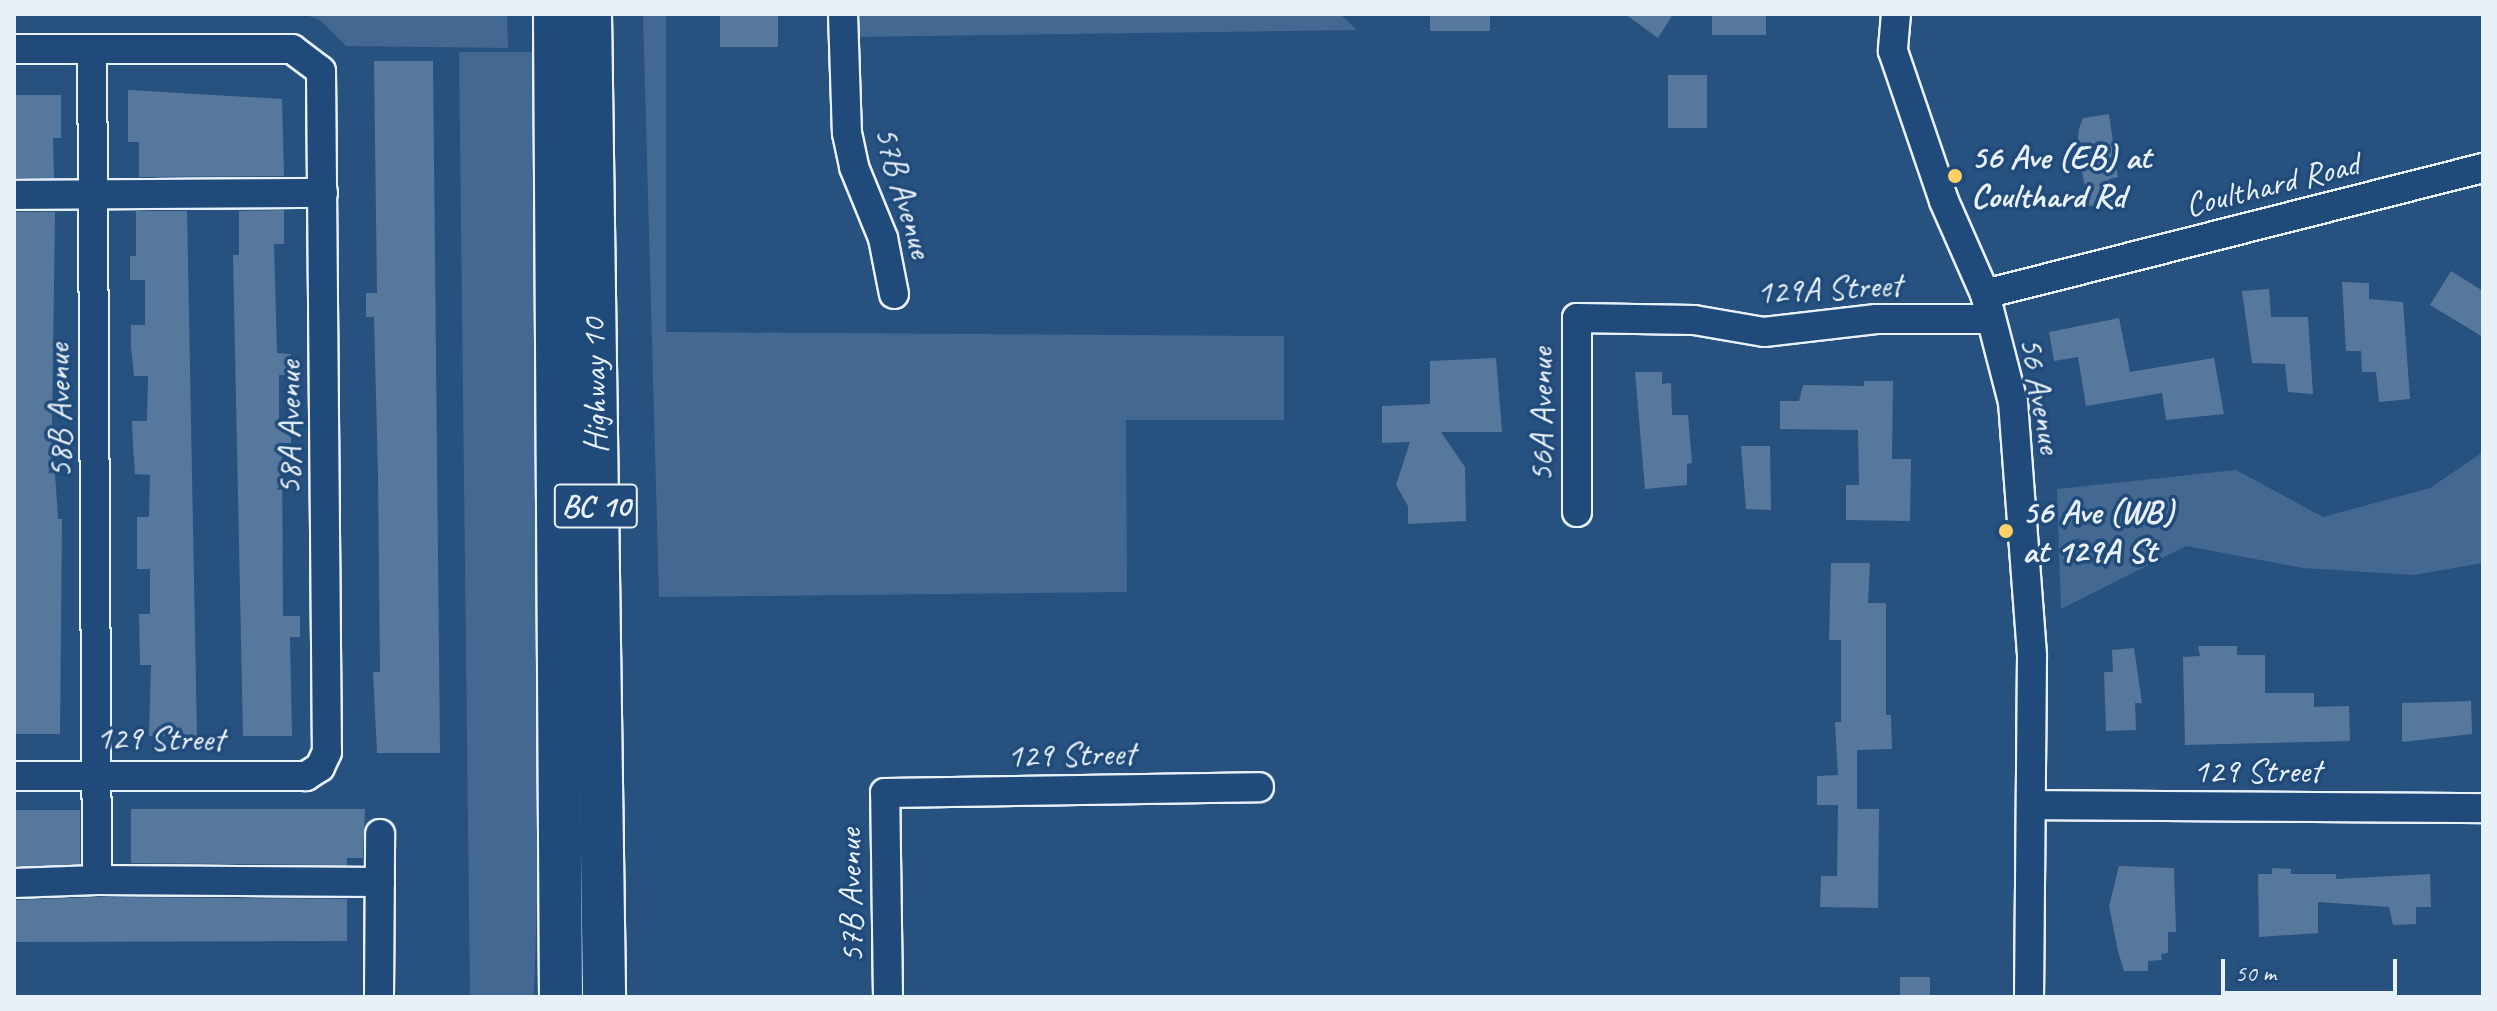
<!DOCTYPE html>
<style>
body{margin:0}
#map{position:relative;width:2497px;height:1011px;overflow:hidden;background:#27517f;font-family:Caveat,sans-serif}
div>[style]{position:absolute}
.green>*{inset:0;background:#436891}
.building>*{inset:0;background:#57789d;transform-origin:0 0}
.roads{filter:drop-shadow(2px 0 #e8f1f8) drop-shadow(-2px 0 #e8f1f8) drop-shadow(0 2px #e8f1f8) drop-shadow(0 -2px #e8f1f8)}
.minor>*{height:28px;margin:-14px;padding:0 14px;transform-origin:14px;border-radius:14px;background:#1f4a7a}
.highway>*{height:42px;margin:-21px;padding:0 21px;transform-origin:21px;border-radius:21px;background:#1f4a7a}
.dots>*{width:22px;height:22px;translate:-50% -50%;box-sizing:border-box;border:4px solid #1f4a7a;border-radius:50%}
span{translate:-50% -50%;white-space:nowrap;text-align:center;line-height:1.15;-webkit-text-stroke:7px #1f4a7a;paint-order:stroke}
.shield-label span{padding:2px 6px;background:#1f4a7a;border:2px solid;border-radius:6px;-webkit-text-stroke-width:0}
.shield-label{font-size:32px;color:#e8f1f8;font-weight:700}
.poi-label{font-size:34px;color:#e8f1f8;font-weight:700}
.left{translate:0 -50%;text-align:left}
.street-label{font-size:34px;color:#e8f1f8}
.frame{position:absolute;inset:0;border:16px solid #e8f1f8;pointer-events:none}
.scale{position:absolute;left:2221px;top:959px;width:176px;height:36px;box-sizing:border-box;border:4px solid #e8f1f8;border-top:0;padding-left:10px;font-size:24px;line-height:28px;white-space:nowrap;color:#e8f1f8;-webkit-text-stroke:6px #1f4a7a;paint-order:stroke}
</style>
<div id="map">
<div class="green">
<div style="clip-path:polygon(14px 14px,507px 14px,508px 48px,346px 46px,320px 20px,306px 15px)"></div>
<div style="clip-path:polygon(643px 14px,666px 14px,666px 332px,1284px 336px,1284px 420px,1126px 420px,1127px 592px,659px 597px)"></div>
<div style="clip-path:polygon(851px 14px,1340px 14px,1357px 30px,851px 37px)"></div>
<div style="clip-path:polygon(459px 52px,538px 52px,542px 737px,534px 997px,470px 997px)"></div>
<div style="clip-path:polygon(2483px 452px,2483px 563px,2414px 575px,2303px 568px,2186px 546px,2061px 609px,2057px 489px,2236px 470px,2323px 517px,2430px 488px)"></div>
</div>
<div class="building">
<div style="left:720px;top:14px;width:58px;height:33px"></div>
<div style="left:1430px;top:14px;width:60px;height:17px"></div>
<div style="clip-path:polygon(1625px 14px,1673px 14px,1658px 38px)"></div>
<div style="left:1712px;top:14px;width:54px;height:21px"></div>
<div style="clip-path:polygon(374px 61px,433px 61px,440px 753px,377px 753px,373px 672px,380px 672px,378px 475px,374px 317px,366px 317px,366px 293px,377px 293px)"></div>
<div style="left:1668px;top:75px;width:39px;height:53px"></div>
<div style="clip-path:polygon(128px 90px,282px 99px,284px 176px,139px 177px,139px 142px,128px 142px)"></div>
<div style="clip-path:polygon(14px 95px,61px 95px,61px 138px,53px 138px,54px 178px,14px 178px)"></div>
<div style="clip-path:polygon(2109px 114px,2118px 177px,2109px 179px,2114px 203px,2089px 206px,2077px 148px,2079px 129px,2083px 118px)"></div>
<div style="clip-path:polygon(284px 210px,284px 244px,274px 244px,277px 353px,291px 354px,291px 375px,279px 375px,279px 424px,291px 424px,291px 443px,282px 443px,283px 616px,300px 616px,300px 637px,290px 637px,292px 736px,243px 736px,233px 255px,239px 255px,239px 211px)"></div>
<div style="clip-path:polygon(136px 211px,187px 211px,197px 737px,149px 736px,151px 665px,140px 665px,139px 614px,150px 614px,150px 569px,137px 569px,137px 517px,149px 517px,150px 475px,135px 474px,133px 445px,132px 421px,147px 421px,148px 376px,134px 376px,131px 347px,131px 325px,145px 325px,145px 280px,130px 280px,130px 256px,136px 256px)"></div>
<div style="clip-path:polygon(14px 212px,55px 212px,52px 428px,58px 519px,62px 519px,60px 734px,14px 734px)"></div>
<div style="clip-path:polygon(2451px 271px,2483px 291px,2483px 337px,2430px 305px)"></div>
<div style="clip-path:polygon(2342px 282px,2369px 283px,2369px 299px,2403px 302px,2410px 399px,2379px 402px,2376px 372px,2362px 372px,2361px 351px,2346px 351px)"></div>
<div style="clip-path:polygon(2269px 289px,2271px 317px,2308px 317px,2313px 394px,2288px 392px,2285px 364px,2252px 363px,2242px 291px)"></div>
<div style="clip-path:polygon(2119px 318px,2130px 372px,2214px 358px,2224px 414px,2166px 420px,2162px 393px,2086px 406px,2078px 357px,2054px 361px,2049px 332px)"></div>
<div style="clip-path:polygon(1496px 358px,1502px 432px,1441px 432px,1465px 467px,1466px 521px,1408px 524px,1408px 506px,1396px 485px,1410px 442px,1382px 443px,1382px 406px,1430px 404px,1430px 361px)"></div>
<div style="clip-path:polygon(1635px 372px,1662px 372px,1662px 384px,1671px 383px,1672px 415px,1688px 415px,1692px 463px,1687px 464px,1687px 485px,1645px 489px)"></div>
<div style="clip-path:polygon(1864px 381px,1893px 381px,1892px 459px,1911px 459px,1910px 521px,1846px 520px,1846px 485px,1859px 485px,1858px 430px,1780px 429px,1780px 401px,1799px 401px,1803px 385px,1864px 386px)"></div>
<div style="clip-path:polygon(1741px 446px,1770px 446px,1771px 510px,1746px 509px)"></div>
<div style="clip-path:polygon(1831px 563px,1870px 563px,1868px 603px,1886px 603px,1886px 715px,1891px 715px,1892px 749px,1857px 750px,1857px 809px,1879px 809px,1878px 908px,1820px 907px,1821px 876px,1837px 876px,1838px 805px,1817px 805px,1817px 776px,1838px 775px,1835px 722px,1841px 722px,1841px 640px,1829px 640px)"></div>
<div style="clip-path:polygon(2198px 646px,2237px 646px,2237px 655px,2265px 655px,2265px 693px,2314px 693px,2314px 707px,2349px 706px,2350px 741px,2185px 745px,2183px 657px,2200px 656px)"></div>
<div style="clip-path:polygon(2134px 648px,2142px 703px,2135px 703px,2136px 730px,2106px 731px,2104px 672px,2113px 672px,2112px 650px)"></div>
<div style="clip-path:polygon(2471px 701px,2472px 734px,2402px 742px,2402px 703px)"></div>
<div style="clip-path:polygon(131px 809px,365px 809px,363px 858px,347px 858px,347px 865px,131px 863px)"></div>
<div style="left:14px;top:810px;width:66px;height:56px"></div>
<div style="clip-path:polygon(2119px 866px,2174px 868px,2176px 932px,2168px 932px,2168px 953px,2161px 954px,2162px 960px,2148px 961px,2148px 971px,2124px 971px,2118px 951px,2109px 906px)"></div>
<div style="clip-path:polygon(2272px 868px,2291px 869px,2291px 874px,2336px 874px,2336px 879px,2430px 874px,2431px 907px,2416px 907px,2416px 924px,2393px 925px,2389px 907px,2318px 902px,2318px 933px,2259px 937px,2258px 874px,2272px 874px)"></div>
<div style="clip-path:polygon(97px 897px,347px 899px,347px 941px,14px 942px,14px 900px)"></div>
<div style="left:1900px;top:977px;width:30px;height:20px"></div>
</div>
<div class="roads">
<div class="minor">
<div style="left:843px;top:14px;width:119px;rotate:88.1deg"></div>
<div style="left:847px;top:133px;width:35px;rotate:78deg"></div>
<div style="left:854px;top:167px;width:77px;rotate:67.8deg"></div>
<div style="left:883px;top:238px;width:57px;rotate:78.9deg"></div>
<div style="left:1896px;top:14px;width:37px;rotate:95deg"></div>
<div style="left:1893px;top:51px;width:158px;rotate:71.2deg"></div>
<div style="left:1944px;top:201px;width:102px;rotate:66.2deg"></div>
<div style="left:1985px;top:294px;width:112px;rotate:75.5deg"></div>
<div style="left:2013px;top:402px;width:255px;rotate:85.7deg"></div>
<div style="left:2032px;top:656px;width:341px;rotate:90.5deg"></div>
<div style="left:14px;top:49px;width:278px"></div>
<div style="left:292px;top:49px;width:36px;rotate:37deg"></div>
<div style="left:321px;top:71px;width:681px;rotate:89.5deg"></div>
<div style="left:327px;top:752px;width:17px;rotate:115deg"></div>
<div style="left:320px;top:767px;width:17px;rotate:147deg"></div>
<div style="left:306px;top:776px;width:292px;rotate:180deg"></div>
<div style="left:14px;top:195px;width:309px;rotate:-0.4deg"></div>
<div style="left:1985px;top:294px;width:514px;rotate:-14.2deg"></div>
<div style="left:1577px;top:512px;width:194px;rotate:-90deg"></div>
<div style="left:1577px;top:318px;width:117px;rotate:1deg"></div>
<div style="left:1694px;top:320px;width:71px;rotate:9.7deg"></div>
<div style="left:1764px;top:332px;width:113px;rotate:-6.6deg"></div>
<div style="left:1876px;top:319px;width:114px"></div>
<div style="left:2031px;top:805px;width:452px;rotate:0.4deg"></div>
<div style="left:97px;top:880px;width:283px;rotate:0.4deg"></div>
<div style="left:14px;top:883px;width:83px;rotate:-2.1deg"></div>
<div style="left:97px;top:880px;width:831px;rotate:-90.34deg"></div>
<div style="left:379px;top:997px;width:163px;rotate:-89.6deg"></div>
<div style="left:888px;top:997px;width:204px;rotate:-90.8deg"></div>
<div style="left:885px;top:793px;width:374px;rotate:-0.9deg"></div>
</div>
<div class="highway">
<div style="left:555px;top:14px;width:983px;rotate:89.65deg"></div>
<div style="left:590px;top:14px;width:983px;rotate:89.18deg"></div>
</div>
</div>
<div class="dots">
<div style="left:1955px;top:176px;background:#ffd166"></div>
<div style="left:2006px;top:531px;background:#ffd166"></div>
</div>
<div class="shield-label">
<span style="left:596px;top:506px">BC 10</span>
</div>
<div class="poi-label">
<span class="left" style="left:1971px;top:176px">56 Ave (EB) at<br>Coulthard Rd</span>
<span class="left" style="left:2022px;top:531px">56 Ave (WB)<br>at 129A St</span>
</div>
<div class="street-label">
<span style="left:2272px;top:184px;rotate:-14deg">Coulthard Road</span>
<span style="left:904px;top:192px;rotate:74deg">57B Avenue</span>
<span style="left:1829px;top:288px;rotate:-3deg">129A Street</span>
<span style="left:594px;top:386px;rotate:-91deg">Highway 10</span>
<span style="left:2041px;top:395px;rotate:80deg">56 Avenue</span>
<span style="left:59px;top:411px;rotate:-91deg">58B Avenue</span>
<span style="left:1541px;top:415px;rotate:-90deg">56A Avenue</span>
<span style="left:289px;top:428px;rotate:-90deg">58A Avenue</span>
<span style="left:160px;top:738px;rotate:1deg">129 Street</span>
<span style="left:1071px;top:754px;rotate:-1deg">129 Street</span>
<span style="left:2257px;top:771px">129 Street</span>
<span style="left:850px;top:896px;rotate:-91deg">57B Avenue</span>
</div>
<div class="frame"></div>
<div class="scale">50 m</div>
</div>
